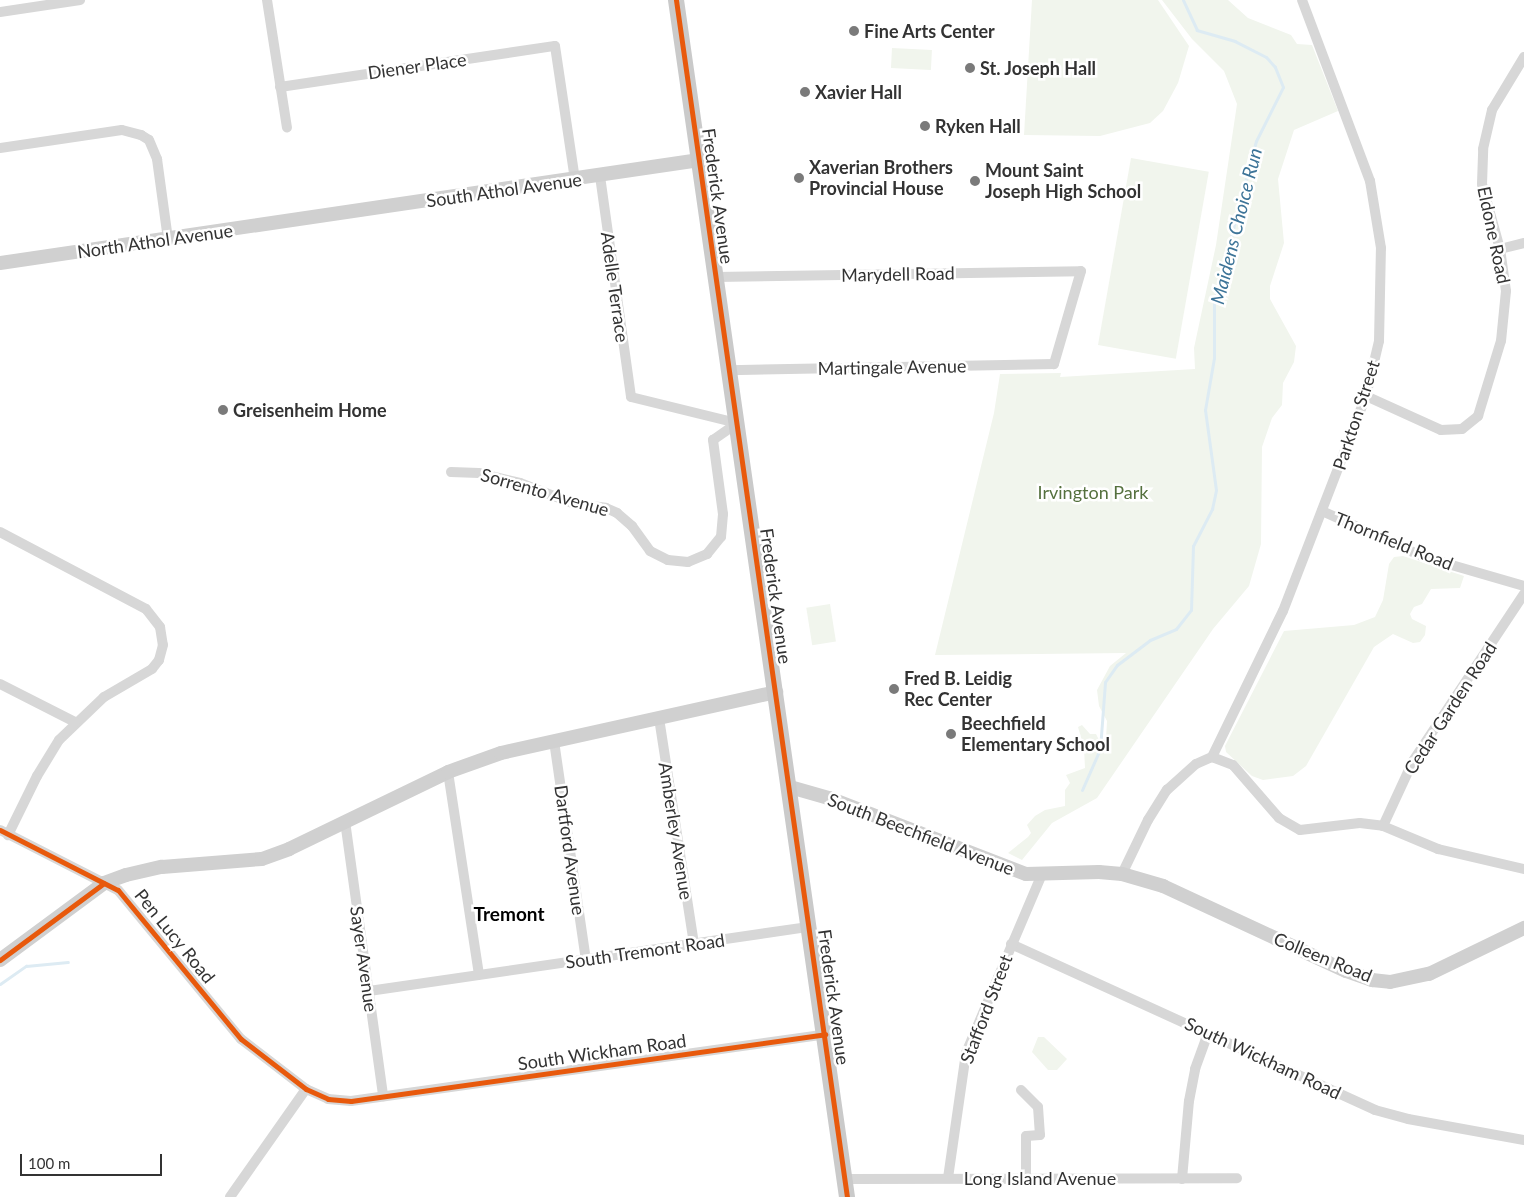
<!DOCTYPE html>
<style>
body{margin:0}
#map{position:relative;width:1524px;height:1197px;overflow:hidden;background:#fff;font-family:Lato,sans-serif}
div>[style]{position:absolute}
.green>*{inset:0;background:#f1f5ed;transform-origin:0 0}
.stream>*{height:3px;margin:-1.5px;padding:0 1.5px;transform-origin:1.5px;border-radius:1.5px;background:#ddebf3}
.street>*{height:10px;margin:-5px;padding:0 5px;transform-origin:5px;border-radius:5px;background:#d7d7d7}
.secondary>*{height:14px;margin:-7px;padding:0 7px;transform-origin:7px;border-radius:7px;background:#d0d0d0}
.primary>*{height:16px;margin:-8px;padding:0 8px;transform-origin:8px;border-radius:8px;background:#cacaca}
.cycleway>*{height:5px;margin:-2.5px;padding:0 2.5px;transform-origin:2.5px;border-radius:2.5px;background:#e8590c}
.dots>*{width:14px;height:14px;translate:-50% -50%;box-sizing:border-box;border:2px solid #fff;border-radius:50%}
span{translate:-50% -50%;white-space:nowrap;text-align:center;line-height:1.15;-webkit-text-stroke:5px #fff;paint-order:stroke}
.poi-label{font-size:18px;color:#333;font-weight:700}
.left{translate:0 -50%;text-align:left}
.street-label{font-size:18px;color:#333}
.park-label{font-size:18px;color:#55713e}
.water-label{font-size:19px;color:#3d7498;font-style:italic}
.neighbourhood-label{font-size:19px;color:#000;font-weight:700}
.scale{position:absolute;left:20px;top:1154px;width:142px;height:22px;box-sizing:border-box;border:2px solid #333;border-top:0;padding-left:6px;font-size:15px;line-height:18px;white-space:nowrap;color:#333;-webkit-text-stroke:4px #fff;paint-order:stroke}
</style>
<div id="map">
<div class="green">
<div style="clip-path:polygon(1032px 0,1158px 0,1189px 46px,1178px 83px,1163px 111px,1150px 123px,1100px 136px,1024px 135px)"></div>
<div style="clip-path:polygon(1162px 0,1228px 0,1248px 18px,1291px 35px,1297px 44px,1312px 45px,1338px 111px,1294px 130px,1278px 179px,1284px 243px,1270px 286px,1270px 299px,1296px 346px,1294px 362px,1283px 383px,1282px 405px,1272px 418px,1262px 447px,1261px 544px,1249px 586px,1213px 629px,1097px 798px,1052px 823px,1022px 860px,1008px 853px,1028px 837px,1031px 833px,1027px 825px,1035px 816px,1045px 810px,1065px 806px,1065px 790px,1070px 783px,1066px 775px,1085px 768px,1084px 748px,1078px 727px,1082px 725px,1090px 734px,1096px 734px,1099px 740px,1106px 739px,1107px 721px,1099px 706px,1097px 690px,1110px 666px,1126px 653px,935px 655px,994px 413px,1000px 374px,1061px 373px,1060px 377px,1195px 369px,1194px 348px,1216px 245px,1237px 104px,1224px 71px,1192px 39px)"></div>
<div style="left:892px;top:48px;width:40px;height:20px;rotate:3deg"></div>
<div style="left:1131px;top:158px;width:79px;height:190px;rotate:10deg"></div>
<div style="clip-path:polygon(1403px 556px,1464px 576px,1460px 588px,1431px 589px,1422px 604px,1414px 607px,1410px 614px,1412px 619px,1426px 626px,1425px 635px,1420px 642px,1413px 643px,1393px 634px,1374px 647px,1306px 766px,1293px 776px,1263px 780px,1252px 776px,1226px 752px,1225px 746px,1284px 631px,1354px 625px,1375px 617px,1383px 600px,1389px 564px,1394px 557px)"></div>
<div style="left:830px;top:604px;width:38px;height:24px;rotate:81deg"></div>
<div style="clip-path:polygon(1038px 1037px,1044px 1037px,1067px 1059px,1057px 1070px,1048px 1070px,1032px 1052px)"></div>
</div>
<div class="stream">
<div style="left:1082px;top:790px;width:45px;rotate:-66.3deg"></div>
<div style="left:1100px;top:749px;width:67px;rotate:-85.7deg"></div>
<div style="left:1105px;top:682px;width:21px;rotate:-55deg"></div>
<div style="left:1117px;top:665px;width:41px;rotate:-37.1deg"></div>
<div style="left:1150px;top:640px;width:28px;rotate:-23deg"></div>
<div style="left:1176px;top:629px;width:24px;rotate:-52deg"></div>
<div style="left:1191px;top:610px;width:64px;rotate:-88.2deg"></div>
<div style="left:1193px;top:546px;width:42px;rotate:-62.8deg"></div>
<div style="left:1212px;top:509px;width:19px;rotate:-78deg"></div>
<div style="left:1216px;top:490px;width:81px;rotate:-97.8deg"></div>
<div style="left:1205px;top:410px;width:53px;rotate:-80.2deg"></div>
<div style="left:1214px;top:358px;width:56px;rotate:-90deg"></div>
<div style="left:1214px;top:302px;width:166px;rotate:-75.4deg"></div>
<div style="left:1256px;top:141px;width:60px;rotate:-63.4deg"></div>
<div style="left:1283px;top:87px;width:22px;rotate:-112deg"></div>
<div style="left:1275px;top:67px;width:13px;rotate:-132deg"></div>
<div style="left:1266px;top:57px;width:35px;rotate:-153deg"></div>
<div style="left:1235px;top:41px;width:40px;rotate:-164deg"></div>
<div style="left:1197px;top:30px;width:33px;rotate:-115deg"></div>
<div style="left:0;top:984px;width:32px;rotate:-35deg"></div>
<div style="left:26px;top:966px;width:42px;rotate:-5.4deg"></div>
</div>
<div class="street">
<div style="left:267px;top:0;width:129px;rotate:81.1deg"></div>
<div style="left:0;top:12px;width:81px;rotate:-8.5deg"></div>
<div style="left:280px;top:87px;width:278px;rotate:-8.5deg"></div>
<div style="left:555px;top:46px;width:135px;rotate:81.5deg"></div>
<div style="left:0;top:148px;width:123px;rotate:-8.4deg"></div>
<div style="left:122px;top:130px;width:20px;rotate:15deg"></div>
<div style="left:141px;top:135px;width:9px;rotate:32deg"></div>
<div style="left:149px;top:140px;width:21px;rotate:67deg"></div>
<div style="left:157px;top:159px;width:81px;rotate:82.2deg"></div>
<div style="left:600px;top:176px;width:223px;rotate:82deg"></div>
<div style="left:631px;top:397px;width:109px;rotate:13.8deg"></div>
<div style="left:1500px;top:249px;width:25px;rotate:-14deg"></div>
<div style="left:716px;top:277px;width:365px;rotate:-0.9deg"></div>
<div style="left:1081px;top:271px;width:97px;rotate:106.2deg"></div>
<div style="left:1054px;top:364px;width:325px;rotate:178.9deg"></div>
<div style="left:1366px;top:396px;width:82px;rotate:24.4deg"></div>
<div style="left:1441px;top:430px;width:21px;rotate:-3deg"></div>
<div style="left:1462px;top:429px;width:21px;rotate:-39deg"></div>
<div style="left:1478px;top:416px;width:78px;rotate:-73deg"></div>
<div style="left:1501px;top:341px;width:50px;rotate:-84.3deg"></div>
<div style="left:1506px;top:291px;width:42px;rotate:-98.1deg"></div>
<div style="left:1500px;top:249px;width:67px;rotate:-105.5deg"></div>
<div style="left:1482px;top:184px;width:35px;rotate:-88deg"></div>
<div style="left:1483px;top:149px;width:40px;rotate:-77deg"></div>
<div style="left:1492px;top:110px;width:62px;rotate:-58.9deg"></div>
<div style="left:451px;top:472px;width:28px;rotate:2deg"></div>
<div style="left:479px;top:473px;width:42px;rotate:13.7deg"></div>
<div style="left:520px;top:483px;width:59px;rotate:20.9deg"></div>
<div style="left:575px;top:504px;width:31px;rotate:7deg"></div>
<div style="left:606px;top:508px;width:12px;rotate:24deg"></div>
<div style="left:617px;top:513px;width:20px;rotate:41deg"></div>
<div style="left:632px;top:526px;width:31px;rotate:54deg"></div>
<div style="left:650px;top:551px;width:20px;rotate:27deg"></div>
<div style="left:668px;top:560px;width:20px;rotate:6deg"></div>
<div style="left:688px;top:562px;width:21px;rotate:-23deg"></div>
<div style="left:707px;top:554px;width:22px;rotate:-51deg"></div>
<div style="left:721px;top:537px;width:23px;rotate:-85deg"></div>
<div style="left:723px;top:514px;width:75px;rotate:-97.7deg"></div>
<div style="left:713px;top:440px;width:29px;rotate:-35deg"></div>
<div style="left:1322px;top:511px;width:112px;rotate:24.3deg"></div>
<div style="left:1424px;top:557px;width:104px;rotate:16.2deg"></div>
<div style="left:0;top:532px;width:165px;rotate:27.8deg"></div>
<div style="left:146px;top:609px;width:23px;rotate:52deg"></div>
<div style="left:160px;top:627px;width:18px;rotate:81deg"></div>
<div style="left:163px;top:645px;width:16px;rotate:105deg"></div>
<div style="left:159px;top:660px;width:11px;rotate:128deg"></div>
<div style="left:152px;top:669px;width:56px;rotate:149.7deg"></div>
<div style="left:104px;top:697px;width:62px;rotate:136.3deg"></div>
<div style="left:59px;top:740px;width:42px;rotate:121.4deg"></div>
<div style="left:37px;top:776px;width:66px;rotate:116.2deg"></div>
<div style="left:0;top:684px;width:84px;rotate:26.9deg"></div>
<div style="left:659px;top:718px;width:229px;rotate:81.2deg"></div>
<div style="left:554px;top:741px;width:221px;rotate:81.7deg"></div>
<div style="left:1212px;top:757px;width:162px;rotate:-64.1deg"></div>
<div style="left:1283px;top:611px;width:230px;rotate:-68.9deg"></div>
<div style="left:1366px;top:396px;width:57px;rotate:-76.7deg"></div>
<div style="left:1379px;top:341px;width:93px;rotate:-88.8deg"></div>
<div style="left:1381px;top:248px;width:68px;rotate:-99.3deg"></div>
<div style="left:1370px;top:181px;width:193px;rotate:-110.6deg"></div>
<div style="left:448px;top:772px;width:205px;rotate:81.3deg"></div>
<div style="left:345px;top:821px;width:278px;rotate:82.1deg"></div>
<div style="left:1383px;top:826px;width:72px;rotate:-65.2deg"></div>
<div style="left:1413px;top:761px;width:201px;rotate:-56.4deg"></div>
<div style="left:0;top:830px;width:132px;rotate:27deg"></div>
<div style="left:118px;top:890px;width:193px;rotate:50.5deg"></div>
<div style="left:241px;top:1039px;width:82px;rotate:37.6deg"></div>
<div style="left:306px;top:1089px;width:24px;rotate:24deg"></div>
<div style="left:328px;top:1099px;width:23px;rotate:5deg"></div>
<div style="left:351px;top:1101px;width:479px;rotate:-8deg"></div>
<div style="left:1122px;top:874px;width:60px;rotate:-64.3deg"></div>
<div style="left:1148px;top:820px;width:36px;rotate:-58deg"></div>
<div style="left:1167px;top:790px;width:39px;rotate:-42deg"></div>
<div style="left:1196px;top:764px;width:17px;rotate:-24deg"></div>
<div style="left:1212px;top:757px;width:22px;rotate:21deg"></div>
<div style="left:1233px;top:765px;width:70px;rotate:49deg"></div>
<div style="left:1279px;top:818px;width:24px;rotate:30deg"></div>
<div style="left:1300px;top:830px;width:60px;rotate:-6.7deg"></div>
<div style="left:1360px;top:823px;width:23px;rotate:7deg"></div>
<div style="left:1383px;top:826px;width:60px;rotate:22.7deg"></div>
<div style="left:1438px;top:849px;width:88px;rotate:13.1deg"></div>
<div style="left:1011px;top:944px;width:400px;rotate:24.5deg"></div>
<div style="left:1375px;top:1110px;width:34px;rotate:15deg"></div>
<div style="left:1408px;top:1119px;width:118px;rotate:10.3deg"></div>
<div style="left:369px;top:991px;width:446px;rotate:-8.3deg"></div>
<div style="left:1021px;top:1090px;width:24px;rotate:45deg"></div>
<div style="left:1038px;top:1107px;width:28px;rotate:86deg"></div>
<div style="left:1040px;top:1135px;width:14px;rotate:176deg"></div>
<div style="left:1026px;top:1136px;width:42px;rotate:90deg"></div>
<div style="left:948px;top:1178px;width:126px;rotate:-81.8deg"></div>
<div style="left:966px;top:1053px;width:194px;rotate:-67deg"></div>
<div style="left:844px;top:1179px;width:393px;rotate:-0.1deg"></div>
<div style="left:1182px;top:1179px;width:78px;rotate:-84.9deg"></div>
<div style="left:1189px;top:1101px;width:33px;rotate:-79deg"></div>
<div style="left:1195px;top:1069px;width:38px;rotate:-70deg"></div>
<div style="left:230px;top:1197px;width:132px;rotate:-54.9deg"></div>
</div>
<div class="secondary">
<div style="left:0;top:263px;width:707px;rotate:-8.38deg"></div>
<div style="left:790px;top:787px;width:41px;rotate:15.8deg"></div>
<div style="left:829px;top:798px;width:211px;rotate:21.1deg"></div>
<div style="left:1026px;top:874px;width:73px;rotate:-1.6deg"></div>
<div style="left:1099px;top:872px;width:23px;rotate:5deg"></div>
<div style="left:1122px;top:874px;width:43px;rotate:16.3deg"></div>
<div style="left:1163px;top:886px;width:202px;rotate:24.9deg"></div>
<div style="left:1346px;top:971px;width:28px;rotate:19deg"></div>
<div style="left:1372px;top:980px;width:18px;rotate:6deg"></div>
<div style="left:1390px;top:982px;width:40px;rotate:-12deg"></div>
<div style="left:1429px;top:974px;width:106px;rotate:-25.8deg"></div>
<div style="left:0;top:960px;width:129px;rotate:-36.5deg"></div>
<div style="left:104px;top:883px;width:23px;rotate:-20deg"></div>
<div style="left:126px;top:875px;width:37px;rotate:-13deg"></div>
<div style="left:162px;top:867px;width:100px;rotate:-4.6deg"></div>
<div style="left:262px;top:859px;width:29px;rotate:-20deg"></div>
<div style="left:289px;top:849px;width:177px;rotate:-25.8deg"></div>
<div style="left:448px;top:772px;width:56px;rotate:-19.7deg"></div>
<div style="left:501px;top:753px;width:282px;rotate:-12.5deg"></div>
</div>
<div class="primary">
<div style="left:676px;top:0;width:1209px;rotate:81.87deg"></div>
</div>
<div class="cycleway">
<div style="left:676px;top:0;width:1209px;rotate:81.87deg"></div>
<div style="left:0;top:830px;width:132px;rotate:27deg"></div>
<div style="left:118px;top:890px;width:193px;rotate:50.5deg"></div>
<div style="left:241px;top:1039px;width:82px;rotate:37.6deg"></div>
<div style="left:306px;top:1089px;width:24px;rotate:24deg"></div>
<div style="left:328px;top:1099px;width:23px;rotate:5deg"></div>
<div style="left:351px;top:1101px;width:479px;rotate:-8deg"></div>
<div style="left:0;top:960px;width:129px;rotate:-36.5deg"></div>
</div>
<div class="dots">
<div style="left:854px;top:31px;background:#7a7a7a"></div>
<div style="left:970px;top:68px;background:#7a7a7a"></div>
<div style="left:805px;top:92px;background:#7a7a7a"></div>
<div style="left:925px;top:126px;background:#7a7a7a"></div>
<div style="left:799px;top:178px;background:#7a7a7a"></div>
<div style="left:975px;top:181px;background:#7a7a7a"></div>
<div style="left:223px;top:410px;background:#7a7a7a"></div>
<div style="left:894px;top:689px;background:#7a7a7a"></div>
<div style="left:951px;top:734px;background:#7a7a7a"></div>
</div>
<div class="poi-label">
<span class="left" style="left:864px;top:31px">Fine Arts Center</span>
<span class="left" style="left:980px;top:68px">St. Joseph Hall</span>
<span class="left" style="left:815px;top:92px">Xavier Hall</span>
<span class="left" style="left:935px;top:126px">Ryken Hall</span>
<span class="left" style="left:809px;top:178px">Xaverian Brothers<br>Provincial House</span>
<span class="left" style="left:985px;top:181px">Mount Saint<br>Joseph High School</span>
<span class="left" style="left:233px;top:410px">Greisenheim Home</span>
<span class="left" style="left:904px;top:689px">Fred B. Leidig<br>Rec Center</span>
<span class="left" style="left:961px;top:734px">Beechfield<br>Elementary School</span>
</div>
<div class="street-label">
<span style="left:417px;top:66px;rotate:-8deg">Diener Place</span>
<span style="left:504px;top:190px;rotate:-8deg">South Athol Avenue</span>
<span style="left:718px;top:196px;rotate:82deg">Frederick Avenue</span>
<span style="left:1494px;top:235px;rotate:78deg">Eldone Road</span>
<span style="left:155px;top:241px;rotate:-8deg">North Athol Avenue</span>
<span style="left:898px;top:274px;rotate:-1deg">Marydell Road</span>
<span style="left:615px;top:287px;rotate:82deg">Adelle Terrace</span>
<span style="left:892px;top:367px;rotate:-1deg">Martingale Avenue</span>
<span style="left:1356px;top:415px;rotate:-72deg">Parkton Street</span>
<span style="left:545px;top:492px;rotate:16deg">Sorrento Avenue</span>
<span style="left:1394px;top:541px;rotate:22deg">Thornfield Road</span>
<span style="left:776px;top:596px;rotate:82deg">Frederick Avenue</span>
<span style="left:1450px;top:708px;rotate:-57deg">Cedar Garden Road</span>
<span style="left:676px;top:831px;rotate:81deg">Amberley Avenue</span>
<span style="left:921px;top:834px;rotate:21deg">South Beechfield Avenue</span>
<span style="left:570px;top:850px;rotate:82deg">Dartford Avenue</span>
<span style="left:175px;top:936px;rotate:51deg">Pen Lucy Road</span>
<span style="left:645px;top:951px;rotate:-8deg">South Tremont Road</span>
<span style="left:1323px;top:957px;rotate:22deg">Colleen Road</span>
<span style="left:364px;top:959px;rotate:82deg">Sayer Avenue</span>
<span style="left:834px;top:997px;rotate:82deg">Frederick Avenue</span>
<span style="left:986px;top:1009px;rotate:-69deg">Stafford Street</span>
<span style="left:602px;top:1052px;rotate:-8deg">South Wickham Road</span>
<span style="left:1263px;top:1058px;rotate:25deg">South Wickham Road</span>
<span style="left:1040px;top:1178px">Long Island Avenue</span>
</div>
<div class="park-label">
<span style="left:1093px;top:492px">Irvington Park</span>
</div>
<div class="water-label">
<span style="left:1236px;top:226px;rotate:-76deg">Maidens Choice Run</span>
</div>
<div class="neighbourhood-label">
<span style="left:509px;top:914px">Tremont</span>
</div>
<div class="scale">100 m</div>
</div>
